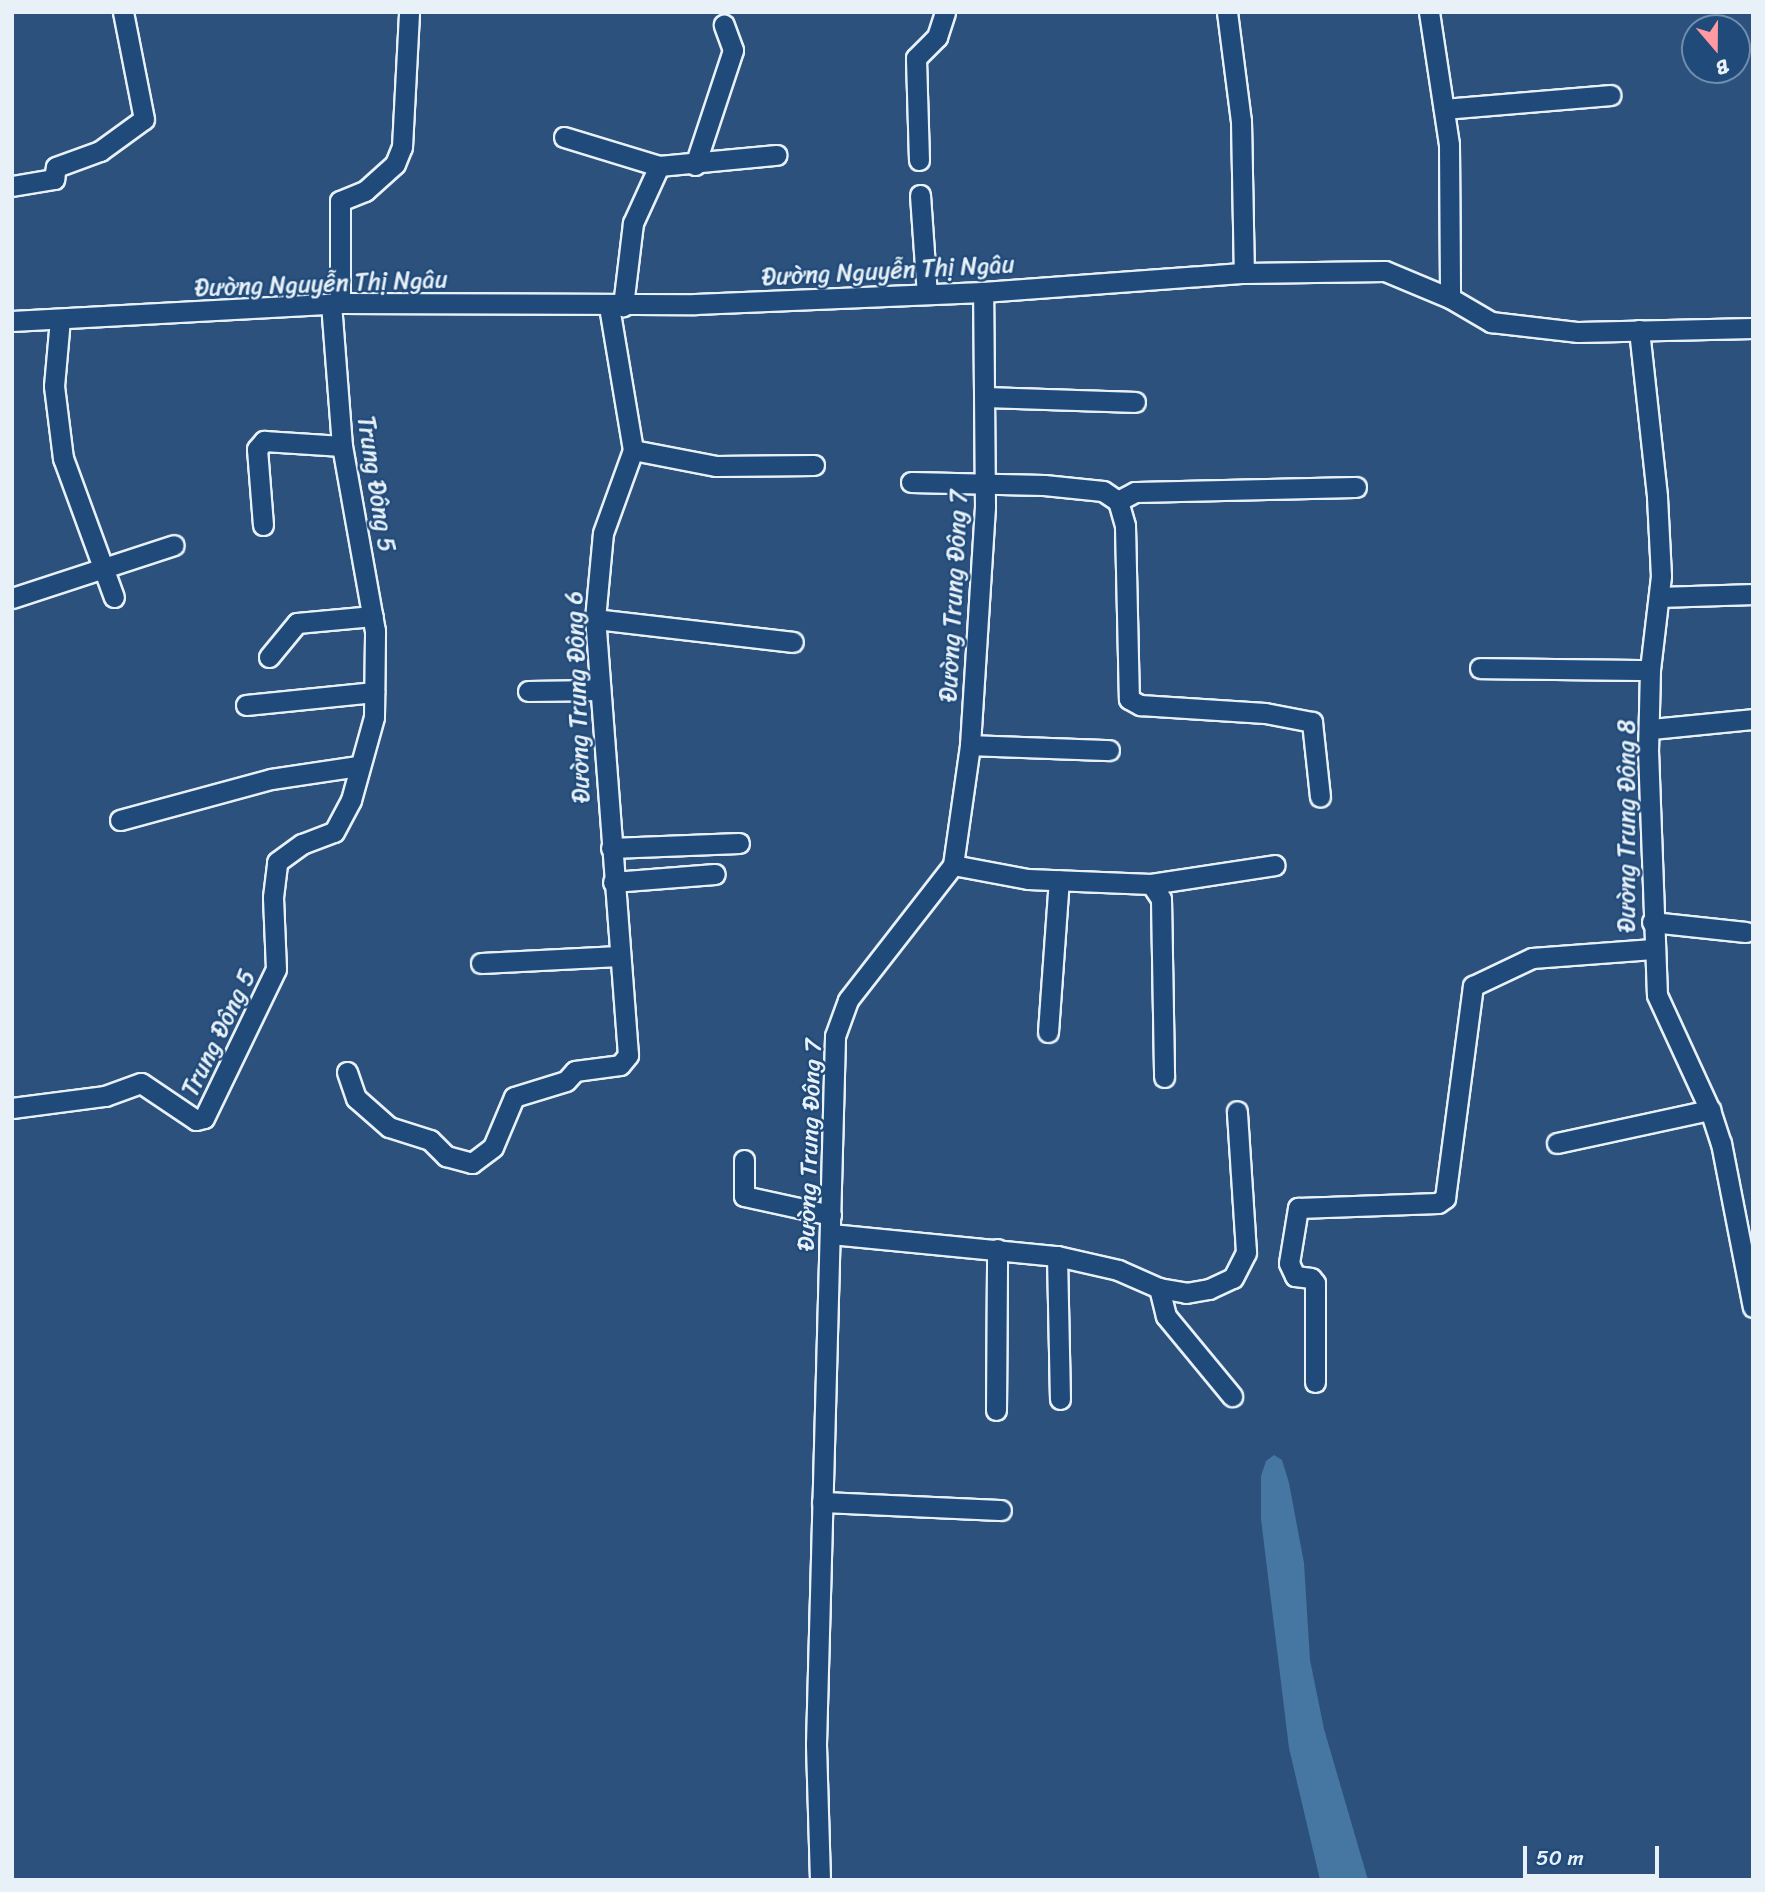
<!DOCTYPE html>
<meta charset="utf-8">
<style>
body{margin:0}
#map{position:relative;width:1765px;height:1892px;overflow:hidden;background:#2d517d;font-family:Sriracha,sans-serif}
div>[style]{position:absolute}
.water>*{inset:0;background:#4577a2}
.roads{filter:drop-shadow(2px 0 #e8f1f8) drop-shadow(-2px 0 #e8f1f8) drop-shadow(0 2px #e8f1f8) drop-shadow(0 -2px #e8f1f8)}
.minor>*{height:19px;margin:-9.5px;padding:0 9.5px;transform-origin:9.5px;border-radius:9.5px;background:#1f4a7a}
span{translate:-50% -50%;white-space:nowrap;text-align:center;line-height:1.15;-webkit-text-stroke:5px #1f4a7a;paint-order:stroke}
.street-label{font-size:24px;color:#e8f1f8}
.frame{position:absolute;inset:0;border:14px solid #e8f1f8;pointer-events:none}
.north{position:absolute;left:1681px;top:14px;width:70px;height:70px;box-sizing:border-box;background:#1f4a7a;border:2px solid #6f8dac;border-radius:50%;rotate:160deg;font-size:19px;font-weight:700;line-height:28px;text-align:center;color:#e8f1f8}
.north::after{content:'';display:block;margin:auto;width:24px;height:32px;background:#ff9aa2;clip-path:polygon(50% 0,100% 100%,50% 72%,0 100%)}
.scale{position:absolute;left:1523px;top:1846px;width:136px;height:32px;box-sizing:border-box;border:4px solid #e8f1f8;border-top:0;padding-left:9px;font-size:21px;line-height:24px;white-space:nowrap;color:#e8f1f8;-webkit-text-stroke:5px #1f4a7a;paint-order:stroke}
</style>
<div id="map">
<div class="water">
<div style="clip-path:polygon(1274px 1455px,1282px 1460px,1289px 1483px,1304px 1563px,1310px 1660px,1324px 1729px,1368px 1880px,1320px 1880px,1289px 1748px,1261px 1519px,1261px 1476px,1266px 1461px)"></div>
</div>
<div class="roads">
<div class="minor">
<div style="left:1227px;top:12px;width:110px;rotate:82.7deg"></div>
<div style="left:1241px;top:121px;width:152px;rotate:88.9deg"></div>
<div style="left:1429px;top:12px;width:134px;rotate:81.4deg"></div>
<div style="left:1449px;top:145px;width:153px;rotate:89.6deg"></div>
<div style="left:1444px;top:109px;width:167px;rotate:-4.8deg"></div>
<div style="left:564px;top:137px;width:99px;rotate:17deg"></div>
<div style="left:659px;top:166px;width:63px;rotate:114.5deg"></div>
<div style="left:633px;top:223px;width:84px;rotate:96.9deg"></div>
<div style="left:919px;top:160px;width:102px;rotate:-91.7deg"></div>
<div style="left:916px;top:58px;width:30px;rotate:-45deg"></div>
<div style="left:937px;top:37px;width:26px;rotate:-72deg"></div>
<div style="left:695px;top:165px;width:121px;rotate:-71.7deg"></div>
<div style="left:733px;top:50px;width:27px;rotate:-110deg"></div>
<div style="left:659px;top:166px;width:118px;rotate:-5.4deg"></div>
<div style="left:12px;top:186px;width:43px;rotate:-9.5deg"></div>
<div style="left:54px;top:179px;width:12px;rotate:-81deg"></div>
<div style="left:56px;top:167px;width:47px;rotate:-20deg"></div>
<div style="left:100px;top:151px;width:54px;rotate:-36deg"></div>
<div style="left:144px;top:119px;width:109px;rotate:-101.1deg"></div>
<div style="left:920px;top:195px;width:99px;rotate:86deg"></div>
<div style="left:340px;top:303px;width:102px;rotate:-90deg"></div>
<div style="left:340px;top:201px;width:27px;rotate:-22deg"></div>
<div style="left:365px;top:191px;width:40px;rotate:-42deg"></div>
<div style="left:395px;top:164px;width:18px;rotate:-68deg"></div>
<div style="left:402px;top:147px;width:135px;rotate:-87deg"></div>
<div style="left:60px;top:319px;width:67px;rotate:95.1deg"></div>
<div style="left:54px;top:386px;width:73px;rotate:82.9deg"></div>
<div style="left:63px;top:458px;width:148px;rotate:69.9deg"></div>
<div style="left:12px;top:321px;width:328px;rotate:-3.1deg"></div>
<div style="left:340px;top:303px;width:355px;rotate:0.2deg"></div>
<div style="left:695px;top:304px;width:288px;rotate:-2.4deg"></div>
<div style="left:983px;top:292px;width:262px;rotate:-4.2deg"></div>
<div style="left:1244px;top:273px;width:141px;rotate:-0.8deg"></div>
<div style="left:1385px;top:271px;width:70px;rotate:22.6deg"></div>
<div style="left:1450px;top:298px;width:48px;rotate:30.3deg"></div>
<div style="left:1491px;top:322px;width:88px;rotate:6.6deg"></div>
<div style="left:1578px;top:332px;width:175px;rotate:-1.3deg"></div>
<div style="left:1639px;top:330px;width:168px;rotate:83.8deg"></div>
<div style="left:1657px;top:497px;width:79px;rotate:87.1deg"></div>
<div style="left:1661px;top:576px;width:95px;rotate:96.7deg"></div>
<div style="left:1650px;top:670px;width:80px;rotate:91.4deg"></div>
<div style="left:1648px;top:750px;width:245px;rotate:87.9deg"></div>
<div style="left:1657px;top:995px;width:127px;rotate:65.3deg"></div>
<div style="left:1710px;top:1110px;width:35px;rotate:72deg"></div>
<div style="left:1721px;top:1143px;width:167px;rotate:79deg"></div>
<div style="left:987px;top:397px;width:148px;rotate:1.9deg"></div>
<div style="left:633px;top:450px;width:85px;rotate:10.9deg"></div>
<div style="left:716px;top:466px;width:98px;rotate:-0.6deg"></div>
<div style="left:911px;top:482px;width:133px;rotate:1.3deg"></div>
<div style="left:1044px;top:485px;width:59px;rotate:5.8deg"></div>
<div style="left:1103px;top:491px;width:18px;rotate:34deg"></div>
<div style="left:1118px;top:501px;width:26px;rotate:74deg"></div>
<div style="left:1125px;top:526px;width:173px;rotate:88.7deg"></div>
<div style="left:1129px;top:699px;width:13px;rotate:29deg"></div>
<div style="left:1140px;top:705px;width:125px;rotate:3.7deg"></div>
<div style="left:1265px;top:713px;width:48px;rotate:10.8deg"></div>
<div style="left:1312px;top:722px;width:75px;rotate:83.9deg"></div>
<div style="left:1118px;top:501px;width:19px;rotate:-28deg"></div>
<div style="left:1135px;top:492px;width:221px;rotate:-1.3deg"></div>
<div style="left:263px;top:525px;width:76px;rotate:-94.5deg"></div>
<div style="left:257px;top:449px;width:11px;rotate:-49deg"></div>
<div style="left:264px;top:441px;width:78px;rotate:3.7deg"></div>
<div style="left:1660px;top:597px;width:93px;rotate:-1.8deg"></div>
<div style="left:12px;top:598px;width:170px;rotate:-18.1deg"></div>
<div style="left:595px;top:619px;width:199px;rotate:6.6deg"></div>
<div style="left:269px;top:657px;width:44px;rotate:-50.5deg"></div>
<div style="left:297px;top:623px;width:76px;rotate:-5.3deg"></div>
<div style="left:1480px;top:668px;width:170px;rotate:0.7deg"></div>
<div style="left:528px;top:691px;width:72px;rotate:-0.8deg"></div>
<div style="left:246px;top:705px;width:129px;rotate:-5.8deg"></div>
<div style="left:1651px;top:729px;width:102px;rotate:-5.6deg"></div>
<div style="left:970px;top:745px;width:139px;rotate:2.1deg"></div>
<div style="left:120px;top:820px;width:156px;rotate:-15.2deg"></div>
<div style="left:271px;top:779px;width:88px;rotate:-8.5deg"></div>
<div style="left:611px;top:848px;width:128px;rotate:-2.2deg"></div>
<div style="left:953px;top:865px;width:76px;rotate:10.6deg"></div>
<div style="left:1028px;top:879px;width:123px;rotate:2.3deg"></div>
<div style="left:1151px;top:884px;width:125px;rotate:-8.7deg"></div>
<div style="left:613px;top:882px;width:102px;rotate:-4.5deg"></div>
<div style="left:1151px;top:884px;width:18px;rotate:56deg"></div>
<div style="left:1161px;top:899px;width:178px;rotate:89deg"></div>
<div style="left:1652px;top:922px;width:94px;rotate:6.1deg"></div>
<div style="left:481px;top:963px;width:138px;rotate:-2.9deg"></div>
<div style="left:1048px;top:1032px;width:152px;rotate:-85.9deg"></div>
<div style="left:347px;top:1072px;width:28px;rotate:71deg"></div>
<div style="left:356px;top:1098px;width:44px;rotate:41.3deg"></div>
<div style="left:389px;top:1127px;width:43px;rotate:17.6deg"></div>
<div style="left:430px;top:1140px;width:23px;rotate:45deg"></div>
<div style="left:446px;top:1156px;width:27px;rotate:15deg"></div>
<div style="left:472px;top:1163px;width:26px;rotate:-37deg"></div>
<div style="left:493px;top:1147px;width:54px;rotate:-67.2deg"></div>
<div style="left:514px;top:1097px;width:54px;rotate:-17.1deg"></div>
<div style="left:566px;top:1081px;width:13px;rotate:-48deg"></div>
<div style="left:575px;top:1071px;width:45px;rotate:-7.6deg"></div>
<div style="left:620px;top:1065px;width:13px;rotate:-51deg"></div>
<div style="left:628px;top:1055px;width:437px;rotate:-94.3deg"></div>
<div style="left:595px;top:619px;width:86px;rotate:-84.7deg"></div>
<div style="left:603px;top:533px;width:88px;rotate:-70.1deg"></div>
<div style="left:633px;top:450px;width:146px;rotate:-99.5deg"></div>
<div style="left:12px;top:1108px;width:94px;rotate:-7.4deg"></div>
<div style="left:105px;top:1096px;width:38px;rotate:-20deg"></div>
<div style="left:141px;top:1083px;width:66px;rotate:33.9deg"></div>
<div style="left:196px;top:1120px;width:8px;rotate:-14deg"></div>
<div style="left:204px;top:1118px;width:165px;rotate:-64.2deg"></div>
<div style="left:276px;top:969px;width:72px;rotate:-92.4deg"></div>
<div style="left:273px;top:897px;width:35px;rotate:-83deg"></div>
<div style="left:277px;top:862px;width:31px;rotate:-36deg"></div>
<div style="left:302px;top:844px;width:34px;rotate:-21deg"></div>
<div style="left:334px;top:832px;width:36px;rotate:-62deg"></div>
<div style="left:351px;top:800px;width:86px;rotate:-74.5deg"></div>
<div style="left:374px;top:717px;width:86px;rotate:-89.3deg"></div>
<div style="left:375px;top:631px;width:188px;rotate:-100.1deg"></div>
<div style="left:342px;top:446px;width:142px;rotate:-94.4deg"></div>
<div style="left:1557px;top:1143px;width:157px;rotate:-12.2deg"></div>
<div style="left:744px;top:1160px;width:36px;rotate:90deg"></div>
<div style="left:744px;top:1196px;width:89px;rotate:12.3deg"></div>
<div style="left:831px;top:1234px;width:227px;rotate:5.6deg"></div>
<div style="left:1057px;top:1256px;width:63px;rotate:12.9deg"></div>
<div style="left:1118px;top:1270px;width:45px;rotate:23.7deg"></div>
<div style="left:1159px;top:1288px;width:27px;rotate:10deg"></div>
<div style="left:1186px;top:1293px;width:23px;rotate:-10deg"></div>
<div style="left:1209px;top:1289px;width:26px;rotate:-25deg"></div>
<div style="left:1233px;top:1278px;width:29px;rotate:-63deg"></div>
<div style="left:1246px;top:1252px;width:141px;rotate:-93.7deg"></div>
<div style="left:1057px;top:1256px;width:143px;rotate:88.8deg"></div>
<div style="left:1159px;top:1288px;width:29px;rotate:76deg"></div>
<div style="left:1166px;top:1316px;width:104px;rotate:50.5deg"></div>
<div style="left:1315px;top:1382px;width:99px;rotate:-90deg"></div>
<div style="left:1315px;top:1283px;width:6px;rotate:-129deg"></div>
<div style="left:1311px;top:1278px;width:16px;rotate:-173deg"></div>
<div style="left:1295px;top:1276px;width:14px;rotate:-115deg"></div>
<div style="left:1289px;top:1263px;width:56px;rotate:-80.7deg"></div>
<div style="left:1298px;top:1208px;width:140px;rotate:-2deg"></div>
<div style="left:1438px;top:1203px;width:9px;rotate:-36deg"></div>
<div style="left:1445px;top:1198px;width:214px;rotate:-82.5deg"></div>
<div style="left:1473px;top:986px;width:65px;rotate:-25.4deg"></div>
<div style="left:1532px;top:958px;width:121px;rotate:-4.3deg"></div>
<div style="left:996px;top:1410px;width:161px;rotate:-89.6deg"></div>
<div style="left:822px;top:1502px;width:179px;rotate:2.6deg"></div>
<div style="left:820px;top:1880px;width:136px;rotate:-91.7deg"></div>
<div style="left:816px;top:1744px;width:708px;rotate:-88.46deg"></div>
<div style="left:835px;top:1036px;width:38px;rotate:-70deg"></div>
<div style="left:848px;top:1000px;width:171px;rotate:-52.1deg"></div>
<div style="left:953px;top:865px;width:121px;rotate:-81.9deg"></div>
<div style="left:970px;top:745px;width:238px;rotate:-86.4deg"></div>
<div style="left:985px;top:507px;width:215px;rotate:-90.5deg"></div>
</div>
</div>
<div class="street-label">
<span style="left:888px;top:271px;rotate:-3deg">Đường Nguyễn Thị Ngâu</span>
<span style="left:321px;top:284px;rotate:-2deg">Đường Nguyễn Thị Ngâu</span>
<span style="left:376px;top:484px;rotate:81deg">Trung Đông 5</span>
<span style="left:954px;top:596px;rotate:-87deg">Đường Trung Đông 7</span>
<span style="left:578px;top:697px;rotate:-92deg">Đường Trung Đông 6</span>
<span style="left:1627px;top:826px;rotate:-90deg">Đường Trung Đông 8</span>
<span style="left:219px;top:1033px;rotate:-64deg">Trung Đông 5</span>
<span style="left:810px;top:1145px;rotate:-88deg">Đường Trung Đông 7</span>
</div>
<div class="frame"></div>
<div class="north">B</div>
<div class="scale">50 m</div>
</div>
